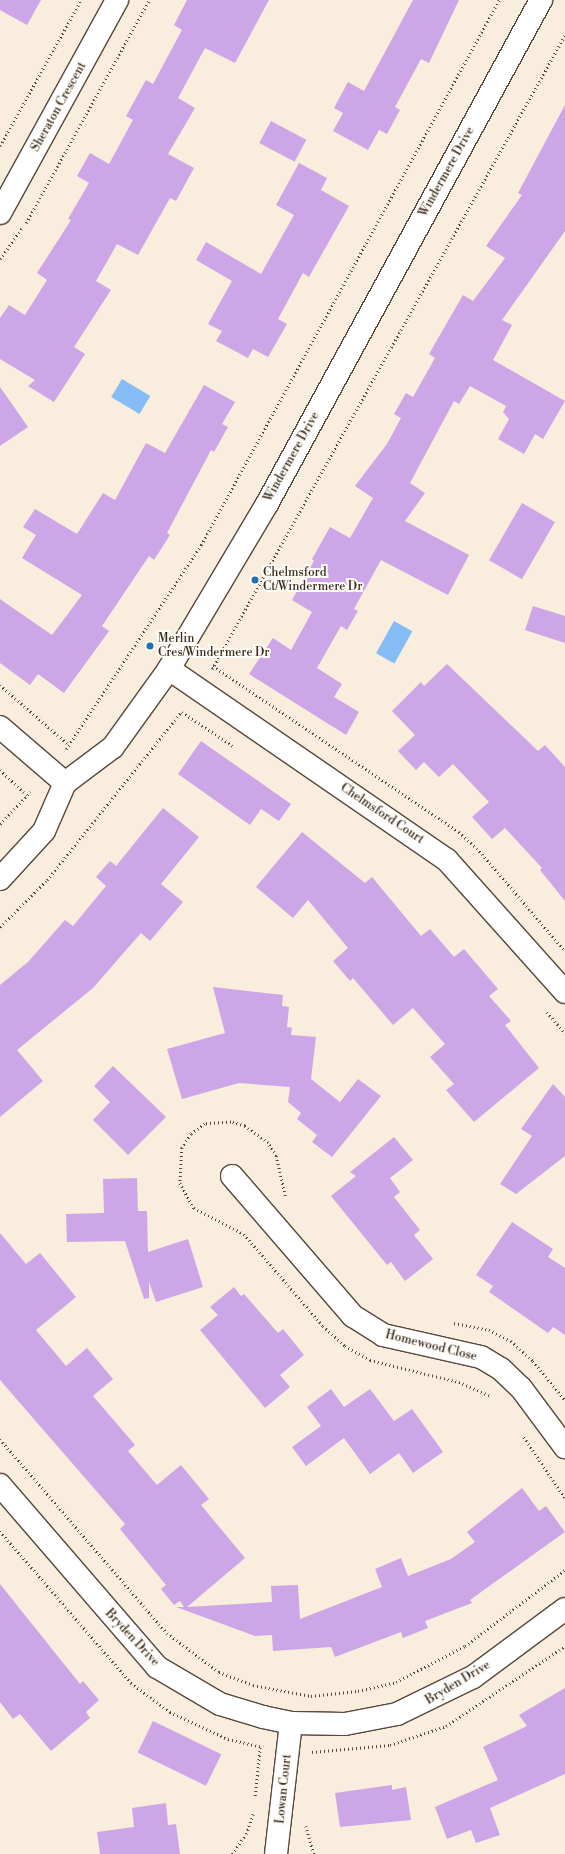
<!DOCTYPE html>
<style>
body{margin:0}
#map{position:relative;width:565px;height:1854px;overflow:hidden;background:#f9eddd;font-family:"Libre Bodoni",serif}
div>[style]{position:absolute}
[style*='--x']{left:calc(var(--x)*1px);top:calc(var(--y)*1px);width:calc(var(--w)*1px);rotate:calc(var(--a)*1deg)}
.water>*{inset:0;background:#85bcf5;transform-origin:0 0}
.building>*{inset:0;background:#cda6e7;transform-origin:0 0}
.path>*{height:2.5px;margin-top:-1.25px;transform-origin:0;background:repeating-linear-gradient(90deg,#58473b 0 1px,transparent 0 4px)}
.roads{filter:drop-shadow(1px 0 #58473b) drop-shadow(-1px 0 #58473b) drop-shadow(0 1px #58473b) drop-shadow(0 -1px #58473b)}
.minor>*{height:22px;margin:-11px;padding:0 11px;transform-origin:11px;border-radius:11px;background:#fff}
.dots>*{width:11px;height:11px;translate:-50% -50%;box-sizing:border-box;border:2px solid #fdfcf7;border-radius:50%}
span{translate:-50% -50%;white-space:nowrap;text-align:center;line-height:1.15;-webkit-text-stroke:4px #fdfcf7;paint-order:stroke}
.street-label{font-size:12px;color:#3b2a1e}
.poi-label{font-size:12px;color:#3b2a1e}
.left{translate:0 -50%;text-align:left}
</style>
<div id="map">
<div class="water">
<div style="left:122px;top:379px;width:33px;height:21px;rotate:31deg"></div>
<div style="left:394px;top:621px;width:21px;height:37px;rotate:29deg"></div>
</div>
<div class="building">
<div style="clip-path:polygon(0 0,41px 0,27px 25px,0 10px)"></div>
<div style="clip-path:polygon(187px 0,269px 0,235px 63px,205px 48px,178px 98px,195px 108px,168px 154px,194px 168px,176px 201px,170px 198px,138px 255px,117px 244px,96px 281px,111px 290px,74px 347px,85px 354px,54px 402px,28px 386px,35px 380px,0 359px,0 318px,9px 305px,25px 315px,47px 280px,37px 273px,71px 220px,68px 219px,89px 183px,77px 176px,90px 153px,109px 164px,133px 120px,126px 116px,146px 80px,153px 84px,182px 30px,174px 25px)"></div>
<div style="clip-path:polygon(413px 0,459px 0,429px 63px,421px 59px,395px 107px,400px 110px,387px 134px,379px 130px,368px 150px,333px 131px,343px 113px,334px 108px,348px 82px,364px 91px)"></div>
<div style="clip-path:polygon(565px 105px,565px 231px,502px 320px,512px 325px,493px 360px,565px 401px,543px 439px,535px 434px,524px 454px,498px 439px,509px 419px,503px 412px,506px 406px,470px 386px,459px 404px,454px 401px,410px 483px,425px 493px,405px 521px,469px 555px,448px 595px,381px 560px,354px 609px,358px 611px,347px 630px,341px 626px,317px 668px,342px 684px,334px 697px,359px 712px,346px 735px,249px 674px,273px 638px,291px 650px,312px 612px,292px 600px,314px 561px,312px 559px,330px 527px,350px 538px,373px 498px,355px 486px,387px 444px,401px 418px,394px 414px,406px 393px,413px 397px,435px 358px,429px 354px,463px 295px,473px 301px,505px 258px,486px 246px,522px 195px,518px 193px)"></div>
<div style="left:271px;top:121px;width:40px;height:25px;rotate:28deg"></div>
<div style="clip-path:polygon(299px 163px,327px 178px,321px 190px,349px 206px,309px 277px,303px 273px,278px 319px,287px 324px,268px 357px,253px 349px,248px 358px,216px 341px,222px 331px,208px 324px,232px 281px,196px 260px,206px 242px,261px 274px,294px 215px,276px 205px)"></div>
<div style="clip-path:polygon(204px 385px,235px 402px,222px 424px,228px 427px,214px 452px,211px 450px,167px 533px,170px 535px,154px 560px,149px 556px,102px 626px,109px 631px,64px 693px,38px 674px,30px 685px,0 663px,0 599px,52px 635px,82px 595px,22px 558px,36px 535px,23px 527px,35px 509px,77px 534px,103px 493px,115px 500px,146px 443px,165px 453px)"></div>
<div style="clip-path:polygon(0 387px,28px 427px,0 446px)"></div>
<div style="left:522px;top:503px;width:38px;height:66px;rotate:30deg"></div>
<div style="clip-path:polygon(533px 606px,565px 616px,565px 643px,525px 630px)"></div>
<div style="clip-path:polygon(447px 664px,538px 751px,545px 745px,565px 767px,565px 901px,540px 870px,542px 868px,505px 828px,492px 839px,472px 817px,489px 802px,453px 764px,439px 777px,424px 762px,416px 770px,398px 751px,415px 735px,392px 711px,421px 682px,424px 686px)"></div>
<div style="clip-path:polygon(201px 741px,291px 804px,279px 821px,261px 809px,250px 825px,178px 774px)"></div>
<div style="clip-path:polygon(163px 808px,199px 837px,161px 884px,183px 902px,150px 941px,141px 933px,93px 988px,17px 1050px,43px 1081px,0 1117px,0 985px,28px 962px,65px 920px,73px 926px,106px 886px,96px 877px,110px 861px,116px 866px)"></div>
<div style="clip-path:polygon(302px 832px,365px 883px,372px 877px,421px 936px,430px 929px,454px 957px,464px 949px,498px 989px,489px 996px,511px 1021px,505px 1025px,539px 1068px,474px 1122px,446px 1090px,454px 1084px,430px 1057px,445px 1044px,413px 1008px,393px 1025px,353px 978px,350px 981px,333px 961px,348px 948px,308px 900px,293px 918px,256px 887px)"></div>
<div style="clip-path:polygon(213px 987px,283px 995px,282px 1006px,289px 1007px,287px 1027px,292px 1028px,291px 1035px,316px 1037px,311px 1079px,340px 1102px,358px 1079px,381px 1096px,332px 1157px,312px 1142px,317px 1135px,297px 1119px,301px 1113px,288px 1102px,290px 1087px,239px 1083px,182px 1099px,167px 1049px,225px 1033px)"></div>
<div style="clip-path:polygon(113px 1066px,166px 1117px,128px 1155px,93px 1120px,110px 1102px,94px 1086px)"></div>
<div style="clip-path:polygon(553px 1084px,565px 1097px,565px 1156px,516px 1194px,500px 1184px,532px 1136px,521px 1129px)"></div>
<div style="clip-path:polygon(394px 1137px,413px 1160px,390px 1178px,400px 1192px,394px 1197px,420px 1230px,414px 1235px,433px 1259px,405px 1281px,391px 1262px,387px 1265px,331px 1196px,356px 1176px,350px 1172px)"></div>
<div style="clip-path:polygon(137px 1178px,138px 1211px,147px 1211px,148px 1252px,188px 1239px,203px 1287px,156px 1302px,149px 1282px,149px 1298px,144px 1299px,125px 1241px,67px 1242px,66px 1214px,104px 1213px,103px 1179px)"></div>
<div style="clip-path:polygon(512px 1222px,553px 1249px,548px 1257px,565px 1268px,565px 1335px,553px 1327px,548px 1333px,489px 1292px,493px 1286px,476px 1275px)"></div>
<div style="clip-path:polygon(0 1233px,26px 1264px,40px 1253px,76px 1297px,36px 1330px,66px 1366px,87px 1348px,113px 1379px,93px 1396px,135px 1445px,128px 1451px,157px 1485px,181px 1465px,209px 1499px,201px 1505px,245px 1558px,187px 1607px,272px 1602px,271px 1586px,298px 1585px,300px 1619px,382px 1587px,375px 1569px,401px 1558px,408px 1576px,451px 1559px,475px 1542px,467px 1532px,522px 1488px,539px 1511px,546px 1506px,565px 1532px,470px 1600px,472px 1603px,425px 1621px,428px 1628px,403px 1638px,401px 1632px,335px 1657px,331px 1647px,273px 1651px,272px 1635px,255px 1636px,176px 1607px,184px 1607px,180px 1601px,174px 1605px,161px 1589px,166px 1585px,120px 1529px,125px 1524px,0 1380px)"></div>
<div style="clip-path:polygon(234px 1287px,241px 1296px,244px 1294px,278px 1333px,283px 1329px,304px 1355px,280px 1375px,290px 1387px,265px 1408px,200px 1330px,218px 1315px,210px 1307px)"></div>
<div style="clip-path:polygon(331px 1389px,344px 1407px,370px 1389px,394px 1421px,412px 1409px,443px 1452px,413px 1473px,399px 1453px,370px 1474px,344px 1438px,306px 1466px,292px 1447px,321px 1426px,307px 1407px)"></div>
<div style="clip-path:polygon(0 1584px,80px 1684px,83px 1681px,99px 1700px,86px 1712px,90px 1718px,51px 1751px,20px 1714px,13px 1719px,0 1702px)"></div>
<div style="clip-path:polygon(565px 1688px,565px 1774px,490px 1808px,500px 1835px,476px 1843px,471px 1830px,447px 1839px,435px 1807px,498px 1780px,483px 1747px,527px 1726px,519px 1715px)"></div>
<div style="left:153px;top:1721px;width:76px;height:35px;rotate:26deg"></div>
<div style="clip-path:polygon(392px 1785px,392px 1790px,406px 1787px,411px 1820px,340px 1827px,335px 1793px)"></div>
<div style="clip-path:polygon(166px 1803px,168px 1825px,176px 1824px,180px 1854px,100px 1854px,97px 1832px,134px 1827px,132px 1808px)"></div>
</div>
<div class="path">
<div style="--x:0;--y:146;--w:167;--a:-61"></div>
<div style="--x:26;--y:223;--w:255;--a:-61.1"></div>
<div style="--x:0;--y:259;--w:38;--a:-55"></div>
<div style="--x:213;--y:666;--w:297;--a:34"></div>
<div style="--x:459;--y:832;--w:24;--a:42"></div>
<div style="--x:477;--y:848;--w:135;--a:49.5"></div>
<div style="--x:212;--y:669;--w:726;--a:-60.89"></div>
<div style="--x:0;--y:685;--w:91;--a:41"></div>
<div style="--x:182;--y:712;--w:61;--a:33.7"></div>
<div style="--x:66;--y:749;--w:245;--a:-56.5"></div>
<div style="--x:201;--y:545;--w:621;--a:-61.33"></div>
<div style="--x:0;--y:770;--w:37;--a:43"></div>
<div style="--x:0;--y:824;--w:44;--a:-46.8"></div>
<div style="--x:0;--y:927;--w:66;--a:-45"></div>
<div style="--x:47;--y:880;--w:216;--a:-51.4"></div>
<div style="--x:547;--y:1012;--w:28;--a:49"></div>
<div style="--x:285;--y:1196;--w:41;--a:-102.7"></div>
<div style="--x:276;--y:1156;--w:15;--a:-122"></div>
<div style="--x:268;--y:1143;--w:29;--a:-144"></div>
<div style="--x:245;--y:1126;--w:15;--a:-164"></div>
<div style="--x:231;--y:1122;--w:26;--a:176"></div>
<div style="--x:205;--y:1124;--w:17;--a:144"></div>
<div style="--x:191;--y:1134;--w:17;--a:123"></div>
<div style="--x:182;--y:1148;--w:35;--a:93"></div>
<div style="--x:180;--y:1183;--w:29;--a:61"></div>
<div style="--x:194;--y:1208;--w:56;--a:27.5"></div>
<div style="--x:244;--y:1234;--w:121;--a:49.3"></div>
<div style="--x:323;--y:1326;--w:30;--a:42"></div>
<div style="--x:345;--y:1346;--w:29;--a:29"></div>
<div style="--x:370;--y:1360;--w:92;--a:13.9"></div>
<div style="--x:459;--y:1382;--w:35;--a:24"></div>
<div style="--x:454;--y:1323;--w:36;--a:11"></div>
<div style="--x:489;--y:1330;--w:25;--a:27"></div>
<div style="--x:511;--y:1341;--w:30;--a:42"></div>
<div style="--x:533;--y:1361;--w:50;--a:50.6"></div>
<div style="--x:524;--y:1437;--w:73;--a:56.1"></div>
<div style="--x:0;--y:1439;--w:256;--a:49.3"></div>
<div style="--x:167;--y:1633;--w:65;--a:36.9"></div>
<div style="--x:219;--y:1672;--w:36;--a:21"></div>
<div style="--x:253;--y:1685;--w:59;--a:10.7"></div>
<div style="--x:311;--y:1696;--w:47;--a:-6.1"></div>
<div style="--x:358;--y:1691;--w:39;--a:-13"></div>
<div style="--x:396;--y:1682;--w:78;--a:-27.6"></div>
<div style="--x:465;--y:1646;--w:126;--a:-37.2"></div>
<div style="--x:0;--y:1531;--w:201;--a:49.2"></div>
<div style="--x:131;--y:1683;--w:49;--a:36.6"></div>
<div style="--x:170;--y:1712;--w:64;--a:25"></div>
<div style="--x:228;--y:1739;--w:36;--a:13"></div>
<div style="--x:312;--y:1752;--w:78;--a:-5.1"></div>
<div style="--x:390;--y:1745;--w:59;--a:-18.7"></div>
<div style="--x:446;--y:1726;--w:143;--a:-33.9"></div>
<div style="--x:255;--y:1796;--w:49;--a:-84.2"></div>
<div style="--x:306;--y:1826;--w:29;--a:74"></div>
<div style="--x:232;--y:1854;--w:24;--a:-55"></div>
<div style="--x:246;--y:1834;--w:24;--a:-71"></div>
</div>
<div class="roads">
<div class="minor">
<div style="--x:0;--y:213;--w:243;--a:-61.2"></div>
<div style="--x:169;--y:669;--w:337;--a:34.5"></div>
<div style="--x:447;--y:860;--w:177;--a:48.2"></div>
<div style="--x:0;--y:727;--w:86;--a:40.7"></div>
<div style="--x:0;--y:879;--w:65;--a:-47.5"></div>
<div style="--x:44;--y:831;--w:52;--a:-66.4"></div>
<div style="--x:65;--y:783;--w:60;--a:-36.9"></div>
<div style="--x:113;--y:747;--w:96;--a:-54.3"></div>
<div style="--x:169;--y:669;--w:192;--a:-59.3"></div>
<div style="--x:267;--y:504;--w:574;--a:-61.47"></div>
<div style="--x:232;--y:1176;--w:185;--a:49.2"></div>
<div style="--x:353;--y:1316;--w:36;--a:32"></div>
<div style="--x:383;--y:1335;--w:100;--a:12.7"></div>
<div style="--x:481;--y:1357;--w:23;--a:31"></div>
<div style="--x:501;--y:1369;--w:28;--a:44"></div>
<div style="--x:521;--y:1388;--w:74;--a:53.3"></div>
<div style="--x:0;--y:1485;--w:240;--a:49.2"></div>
<div style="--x:157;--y:1667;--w:73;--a:30.4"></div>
<div style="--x:220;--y:1704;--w:45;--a:16.8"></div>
<div style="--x:263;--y:1717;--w:29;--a:12"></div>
<div style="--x:291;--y:1723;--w:54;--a:1.1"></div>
<div style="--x:345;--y:1724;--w:53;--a:-10.9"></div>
<div style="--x:397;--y:1714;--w:85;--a:-26"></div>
<div style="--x:473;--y:1677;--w:114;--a:-36.5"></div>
<div style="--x:276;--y:1854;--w:132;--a:-83.5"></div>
</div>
</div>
<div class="dots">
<div style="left:255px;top:580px;background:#1f6fb2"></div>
<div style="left:150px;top:646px;background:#1f6fb2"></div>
</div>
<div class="street-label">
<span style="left:59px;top:107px;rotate:-61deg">Sheraton Crescent</span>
<span style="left:447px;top:172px;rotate:-61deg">Windermere Drive</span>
<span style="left:292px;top:457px;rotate:-61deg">Windermere Drive</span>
<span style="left:382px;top:814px;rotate:34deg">Chelmsford Court</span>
<span style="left:431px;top:1346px;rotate:14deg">Homewood Close</span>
<span style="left:132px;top:1638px;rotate:47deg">Bryden Drive</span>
<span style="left:458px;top:1683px;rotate:-31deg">Bryden Drive</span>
<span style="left:284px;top:1789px;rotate:-84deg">Lowan Court</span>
</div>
<div class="poi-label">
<span class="left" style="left:263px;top:580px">Chelmsford<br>Ct/Windermere Dr</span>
<span class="left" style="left:158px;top:646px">Merlin<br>Cres/Windermere Dr</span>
</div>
</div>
